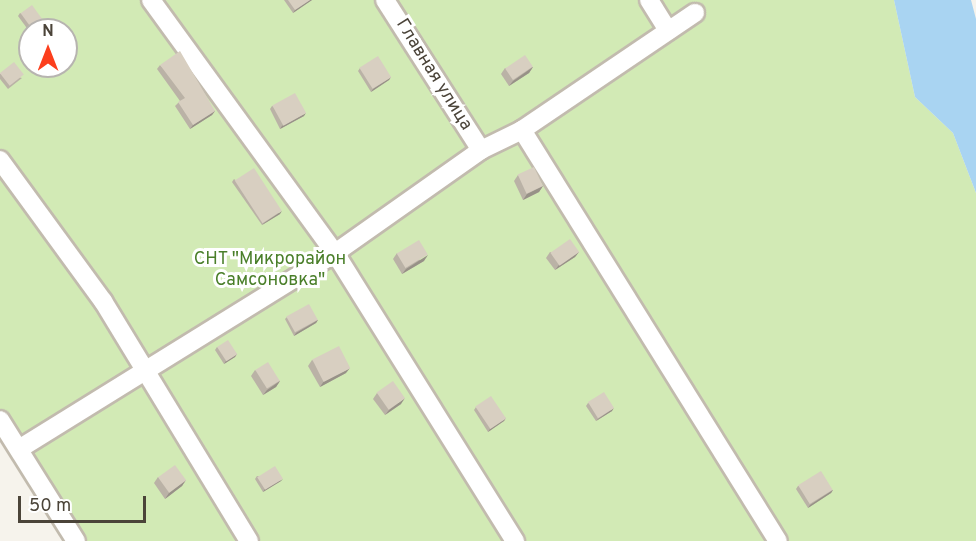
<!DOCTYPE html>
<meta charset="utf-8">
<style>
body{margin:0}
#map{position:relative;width:976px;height:541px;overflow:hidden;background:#f6f3ec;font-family:Overpass,sans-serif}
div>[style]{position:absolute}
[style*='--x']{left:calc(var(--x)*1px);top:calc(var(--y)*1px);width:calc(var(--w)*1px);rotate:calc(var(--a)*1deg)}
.green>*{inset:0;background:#d2eab5}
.water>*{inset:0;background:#a9d4f2}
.roads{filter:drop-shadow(2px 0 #c2bbae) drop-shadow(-2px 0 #c2bbae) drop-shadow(0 2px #c2bbae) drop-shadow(0 -2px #c2bbae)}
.minor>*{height:18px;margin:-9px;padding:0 9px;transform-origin:9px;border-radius:9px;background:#fff}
.wall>*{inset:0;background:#bab2a6}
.shaded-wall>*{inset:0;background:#979187}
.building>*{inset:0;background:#d8cfc1;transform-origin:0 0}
span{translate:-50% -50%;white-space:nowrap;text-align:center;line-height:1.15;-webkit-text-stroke:6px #fff;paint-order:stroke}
.street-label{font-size:18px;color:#4b4439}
.park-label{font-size:18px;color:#4a7f2a}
.north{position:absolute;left:18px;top:18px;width:60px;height:60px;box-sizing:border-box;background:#fff;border:2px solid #b7b4b0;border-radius:50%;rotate:0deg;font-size:16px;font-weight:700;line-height:24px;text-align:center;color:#4b4439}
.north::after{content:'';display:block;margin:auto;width:21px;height:27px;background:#fc3f1d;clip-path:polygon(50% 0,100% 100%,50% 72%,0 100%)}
.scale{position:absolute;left:18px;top:496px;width:128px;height:27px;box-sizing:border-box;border:3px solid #4b4439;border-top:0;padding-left:8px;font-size:18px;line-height:21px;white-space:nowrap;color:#4b4439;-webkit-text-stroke:4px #fff;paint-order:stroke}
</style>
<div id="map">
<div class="green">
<div style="clip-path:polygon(evenodd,0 0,894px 0,915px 97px,953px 133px,976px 193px,976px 541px,76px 541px,0 420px,0 0,30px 30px,66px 30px,66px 66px,30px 66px,30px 30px)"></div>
</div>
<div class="water">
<div style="clip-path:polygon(894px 0,971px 0,976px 19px,976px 193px,953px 133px,915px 97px)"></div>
</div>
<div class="roads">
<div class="minor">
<div style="--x:151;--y:0;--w:313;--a:54"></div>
<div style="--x:335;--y:253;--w:340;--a:58"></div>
<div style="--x:385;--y:0;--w:178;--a:57.4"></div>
<div style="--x:649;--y:0;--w:36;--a:58"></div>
<div style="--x:522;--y:130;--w:484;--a:58.1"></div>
<div style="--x:0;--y:160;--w:175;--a:53.9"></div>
<div style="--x:103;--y:301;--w:281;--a:58.7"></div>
<div style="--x:0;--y:420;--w:143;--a:57.9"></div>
<div style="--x:19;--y:449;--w:372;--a:-31.8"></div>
<div style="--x:335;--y:253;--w:179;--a:-35.2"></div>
<div style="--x:481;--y:150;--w:46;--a:-26"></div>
<div style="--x:522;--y:130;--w:209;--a:-34.1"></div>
</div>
</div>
<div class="wall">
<div style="clip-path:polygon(284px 0,312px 0,293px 13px)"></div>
<div style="clip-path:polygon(20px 13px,40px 22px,29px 31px,18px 16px)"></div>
<div style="clip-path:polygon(160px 65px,215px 111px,212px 115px,190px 129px,175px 106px,180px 101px,157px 69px)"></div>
<div style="clip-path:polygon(533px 67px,529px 73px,509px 86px,501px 74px,505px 68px)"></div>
<div style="clip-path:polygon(360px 68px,391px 77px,389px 80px,371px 92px,358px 71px)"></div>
<div style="clip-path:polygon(0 73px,22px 78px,8px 89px,0 79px)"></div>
<div style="clip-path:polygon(272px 106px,304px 116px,280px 129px,270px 109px)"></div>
<div style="clip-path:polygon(518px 175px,543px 186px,539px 192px,523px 200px,514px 181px)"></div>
<div style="clip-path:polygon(234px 179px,280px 214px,262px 225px,232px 182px)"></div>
<div style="clip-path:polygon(550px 252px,579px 252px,575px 257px,555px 270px,546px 258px)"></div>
<div style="clip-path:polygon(397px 253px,424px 261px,402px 274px,393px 259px)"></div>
<div style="clip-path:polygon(287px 317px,318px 320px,316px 323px,294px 336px,285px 319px)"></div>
<div style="clip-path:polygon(217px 347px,237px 354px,235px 357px,224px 364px,215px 350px)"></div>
<div style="clip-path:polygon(312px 360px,346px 373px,320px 387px,308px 366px)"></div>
<div style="clip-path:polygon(255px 370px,280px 381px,276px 387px,263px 395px,251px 376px)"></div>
<div style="clip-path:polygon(377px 393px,401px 404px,385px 415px,373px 399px)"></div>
<div style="clip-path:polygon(588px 403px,612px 411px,596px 421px,586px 406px)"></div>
<div style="clip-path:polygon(476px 407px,506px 418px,504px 421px,488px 432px,474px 410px)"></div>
<div style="clip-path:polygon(257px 476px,281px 481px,263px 492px,255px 479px)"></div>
<div style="clip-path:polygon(158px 477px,186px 480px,182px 486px,165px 499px,154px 483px)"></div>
<div style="clip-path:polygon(798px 486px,833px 490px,831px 493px,808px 508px,796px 489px)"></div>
</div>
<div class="shaded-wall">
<div style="clip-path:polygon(310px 0,312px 0,293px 13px,295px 10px)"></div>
<div style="clip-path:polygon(533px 67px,529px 73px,509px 86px,513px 81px)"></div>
<div style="clip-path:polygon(391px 77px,389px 80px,371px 92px,373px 89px)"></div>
<div style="clip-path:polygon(215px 111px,212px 115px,190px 129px,193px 125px)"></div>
<div style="clip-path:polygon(306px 113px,304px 116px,280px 129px,282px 126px)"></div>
<div style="clip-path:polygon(543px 186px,539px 192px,523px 200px,527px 194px)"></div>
<div style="clip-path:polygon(282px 211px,280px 214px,262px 225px,264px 223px)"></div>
<div style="clip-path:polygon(579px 252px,575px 257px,555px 270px,559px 265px)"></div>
<div style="clip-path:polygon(428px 255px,424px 261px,402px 274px,406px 269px)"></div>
<div style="clip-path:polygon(318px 320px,316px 323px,294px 336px,296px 333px)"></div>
<div style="clip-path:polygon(237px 354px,235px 357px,224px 364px,226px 361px)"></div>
<div style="clip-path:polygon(350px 368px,346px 373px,320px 387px,324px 381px)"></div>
<div style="clip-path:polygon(280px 381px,276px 387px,263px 395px,267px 390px)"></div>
<div style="clip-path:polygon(405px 398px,401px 404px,385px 415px,389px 410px)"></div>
<div style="clip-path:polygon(614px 408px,612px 411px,596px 421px,598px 419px)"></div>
<div style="clip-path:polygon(506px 418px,504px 421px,488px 432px,490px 429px)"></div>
<div style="clip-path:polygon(283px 479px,281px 481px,263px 492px,265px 489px)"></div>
<div style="clip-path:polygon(186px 480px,182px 486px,165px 499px,169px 493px)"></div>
<div style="clip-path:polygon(833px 490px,831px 493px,808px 508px,810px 505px)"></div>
</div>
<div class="building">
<div style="clip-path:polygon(288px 0,310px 0,295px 10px)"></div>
<div style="left:32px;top:5px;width:17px;height:14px;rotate:54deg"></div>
<div style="clip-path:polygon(180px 51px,215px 111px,193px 125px,178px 102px,185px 98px,160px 65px)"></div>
<div style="left:525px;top:55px;width:14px;height:24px;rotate:56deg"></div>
<div style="left:378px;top:56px;width:25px;height:22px;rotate:58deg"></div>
<div style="left:14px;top:62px;width:16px;height:18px;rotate:52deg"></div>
<div style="left:295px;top:93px;width:23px;height:26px;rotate:61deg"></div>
<div style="left:534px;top:167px;width:21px;height:18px;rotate:65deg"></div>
<div style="left:254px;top:168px;width:51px;height:23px;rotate:57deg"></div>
<div style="left:570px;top:239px;width:16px;height:24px;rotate:55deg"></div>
<div style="left:419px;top:240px;width:17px;height:26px;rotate:59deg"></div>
<div style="left:309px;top:304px;width:18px;height:26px;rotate:61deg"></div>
<div style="left:228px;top:340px;width:17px;height:13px;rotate:57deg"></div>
<div style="left:339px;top:346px;width:25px;height:30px;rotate:63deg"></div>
<div style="left:268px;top:362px;width:22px;height:15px;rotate:58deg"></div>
<div style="left:393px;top:381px;width:21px;height:20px;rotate:55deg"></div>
<div style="left:604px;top:392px;width:19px;height:19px;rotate:58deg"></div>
<div style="left:491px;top:396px;width:27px;height:19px;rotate:56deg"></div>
<div style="left:175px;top:465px;width:19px;height:21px;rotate:54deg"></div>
<div style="left:275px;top:466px;width:15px;height:21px;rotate:58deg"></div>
<div style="left:821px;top:471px;width:22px;height:27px;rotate:58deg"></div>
</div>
<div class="street-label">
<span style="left:433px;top:75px;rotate:58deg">Главная улица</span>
</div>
<div class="park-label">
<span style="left:270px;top:271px">СНТ "Микрорайон<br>Самсоновка"</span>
</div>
<div class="north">N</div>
<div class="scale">50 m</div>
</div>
